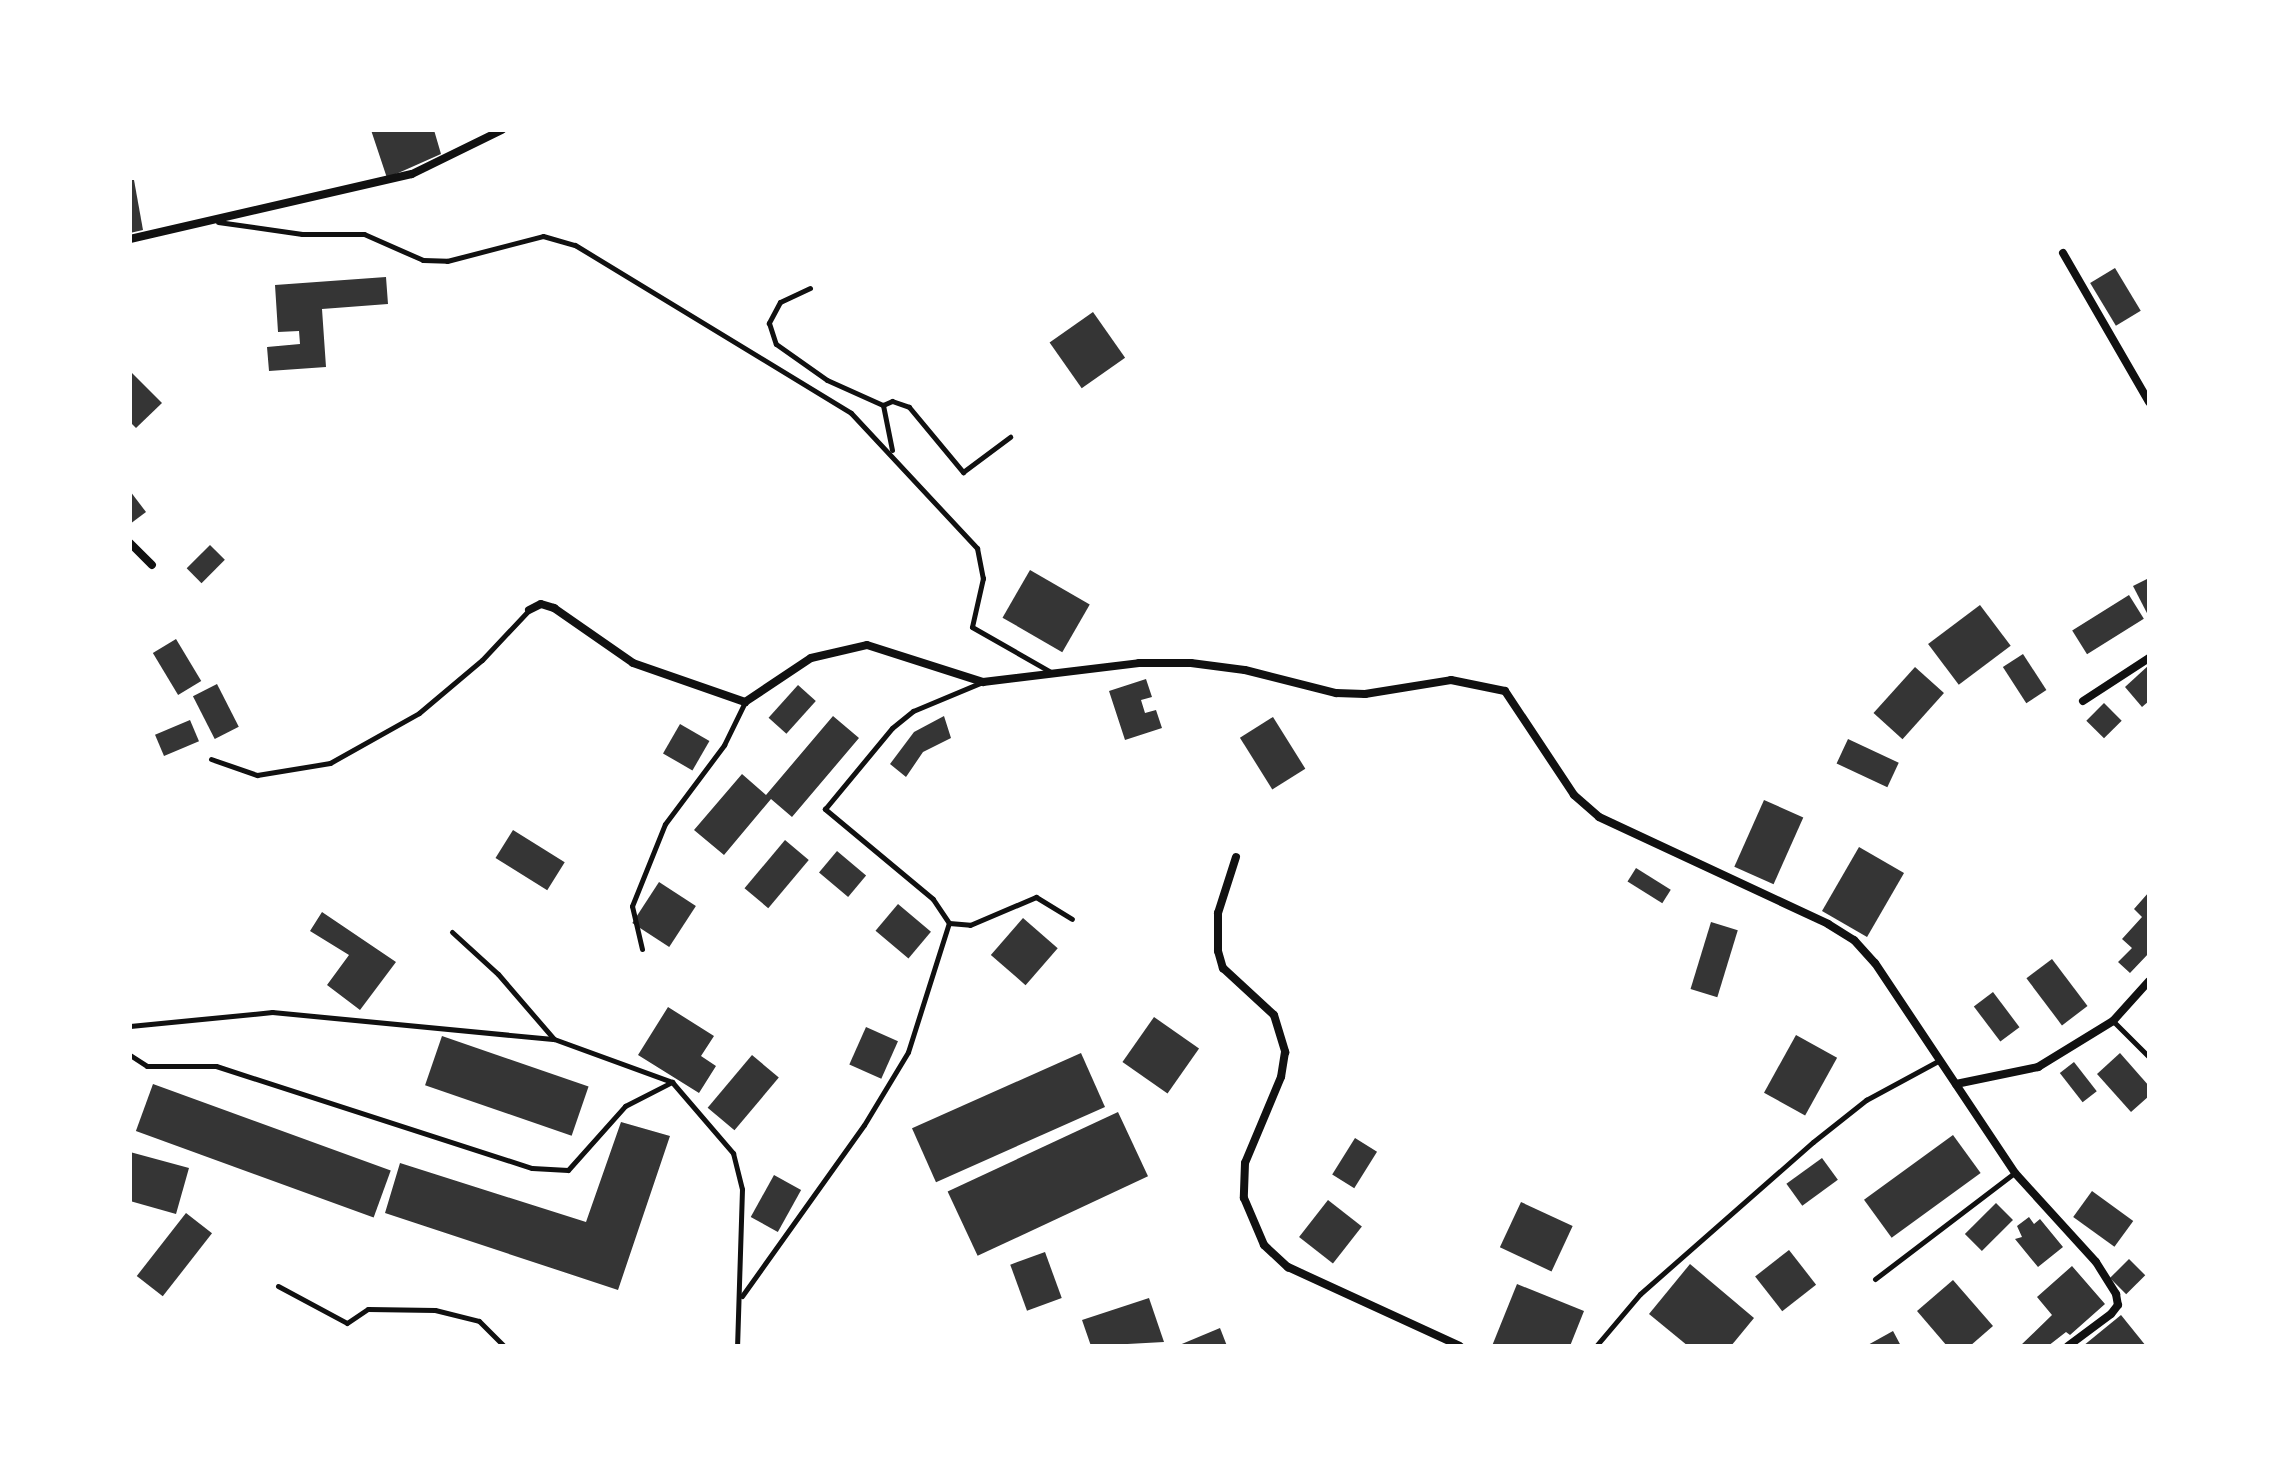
<!DOCTYPE html>
<style>
body{margin:0}
#map{position:relative;width:2279px;height:1476px;overflow:hidden;background:#fff;font-family:"Fira Sans",sans-serif}
div>[style]{position:absolute}
[style*='--x']{left:calc(var(--x)*1px);top:calc(var(--y)*1px);width:calc(var(--w)*1px);rotate:calc(var(--a)*1deg)}
.building>*{inset:0;background:#353535;transform-origin:0 0}
.service>*{height:5px;margin:-2.5px;padding:0 2.5px;transform-origin:2.5px;border-radius:2.5px;background:#111}
.minor>*{height:8px;margin:-4px;padding:0 4px;transform-origin:4px;border-radius:4px;background:#111}
span{translate:-50% -50%;white-space:nowrap;text-align:center;line-height:1.15;-webkit-text-stroke:6px #fff;paint-order:stroke}
.frame{position:absolute;inset:0;border:132px solid #fff;pointer-events:none}
</style>
<div id="map">
<div class="building">
<div style="clip-path:polygon(371px 130px,434px 130px,441px 154px,387px 178px)"></div>
<div style="clip-path:polygon(130px 180px,134px 180px,143px 230px,130px 233px)"></div>
<div style="left:2115px;top:268px;width:50px;height:29px;rotate:59deg"></div>
<div style="clip-path:polygon(386px 277px,388px 304px,322px 309px,326px 367px,269px 371px,267px 347px,300px 344px,299px 331px,278px 332px,275px 285px)"></div>
<div style="left:1093px;top:312px;width:56px;height:53px;rotate:55deg"></div>
<div style="clip-path:polygon(130px 371px,162px 403px,136px 428px,130px 422px)"></div>
<div style="clip-path:polygon(130px 491px,146px 512px,130px 524px)"></div>
<div style="left:210px;top:545px;width:21px;height:33px;rotate:45deg"></div>
<div style="left:1030px;top:570px;width:69px;height:55px;rotate:30deg"></div>
<div style="clip-path:polygon(2149px 578px,2149px 617px,2133px 586px)"></div>
<div style="left:2129px;top:595px;width:28px;height:67px;rotate:58deg"></div>
<div style="left:1980px;top:605px;width:51px;height:65px;rotate:53deg"></div>
<div style="left:176px;top:639px;width:49px;height:27px;rotate:59deg"></div>
<div style="left:2023px;top:654px;width:43px;height:24px;rotate:57deg"></div>
<div style="clip-path:polygon(2149px 665px,2149px 701px,2142px 707px,2125px 687px)"></div>
<div style="left:1915px;top:667px;width:39px;height:62px;rotate:42deg"></div>
<div style="clip-path:polygon(1146px 679px,1152px 697px,1141px 700px,1145px 713px,1156px 710px,1162px 728px,1125px 740px,1109px 691px)"></div>
<div style="left:217px;top:684px;width:48px;height:27px;rotate:63deg"></div>
<div style="left:798px;top:685px;width:24px;height:44px;rotate:42deg"></div>
<div style="left:2104px;top:703px;width:25px;height:25px;rotate:45deg"></div>
<div style="clip-path:polygon(833px 716px,859px 738px,792px 817px,771px 799px,724px 855px,694px 830px,742px 774px,766px 795px)"></div>
<div style="clip-path:polygon(944px 716px,951px 738px,923px 752px,906px 777px,890px 764px,914px 732px)"></div>
<div style="left:1273px;top:717px;width:61px;height:39px;rotate:58deg"></div>
<div style="left:190px;top:720px;width:23px;height:38px;rotate:67deg"></div>
<div style="left:680px;top:724px;width:34px;height:34px;rotate:30deg"></div>
<div style="left:1848px;top:739px;width:56px;height:27px;rotate:25deg"></div>
<div style="left:1764px;top:800px;width:43px;height:73px;rotate:24deg"></div>
<div style="left:513px;top:830px;width:61px;height:33px;rotate:32deg"></div>
<div style="left:785px;top:840px;width:31px;height:63px;rotate:40deg"></div>
<div style="left:1859px;top:847px;width:52px;height:74px;rotate:30deg"></div>
<div style="left:837px;top:851px;width:38px;height:28px;rotate:40deg"></div>
<div style="left:1636px;top:868px;width:41px;height:16px;rotate:32deg"></div>
<div style="left:659px;top:882px;width:44px;height:49px;rotate:33deg"></div>
<div style="clip-path:polygon(2149px 892px,2149px 953px,2130px 973px,2118px 962px,2132px 948px,2122px 939px,2142px 917px,2134px 909px)"></div>
<div style="left:898px;top:904px;width:43px;height:35px;rotate:40deg"></div>
<div style="clip-path:polygon(322px 912px,396px 962px,360px 1010px,327px 985px,349px 955px,310px 931px)"></div>
<div style="left:1023px;top:918px;width:46px;height:49px;rotate:41deg"></div>
<div style="left:1711px;top:922px;width:28px;height:70px;rotate:17deg"></div>
<div style="left:2052px;top:959px;width:59px;height:32px;rotate:53deg"></div>
<div style="left:1993px;top:992px;width:44px;height:24px;rotate:53deg"></div>
<div style="clip-path:polygon(668px 1007px,714px 1036px,701px 1056px,716px 1066px,699px 1093px,638px 1055px)"></div>
<div style="left:1154px;top:1017px;width:55px;height:55px;rotate:35deg"></div>
<div style="left:866px;top:1027px;width:35px;height:41px;rotate:24deg"></div>
<div style="left:1796px;top:1035px;width:47px;height:66px;rotate:29deg"></div>
<div style="left:442px;top:1036px;width:155px;height:52px;rotate:19deg"></div>
<div style="left:1081px;top:1053px;width:59px;height:185px;rotate:66deg"></div>
<div style="clip-path:polygon(2120px 1053px,2149px 1086px,2149px 1096px,2131px 1112px,2097px 1074px)"></div>
<div style="left:752px;top:1055px;width:35px;height:69px;rotate:40deg"></div>
<div style="left:2074px;top:1062px;width:37px;height:18px;rotate:52deg"></div>
<div style="left:153px;top:1084px;width:253px;height:50px;rotate:20deg"></div>
<div style="left:1118px;top:1112px;width:71px;height:188px;rotate:65deg"></div>
<div style="clip-path:polygon(621px 1122px,670px 1136px,618px 1290px,385px 1213px,400px 1163px,586px 1222px)"></div>
<div style="left:1953px;top:1135px;width:47px;height:110px;rotate:54deg"></div>
<div style="left:1355px;top:1138px;width:26px;height:43px;rotate:32deg"></div>
<div style="clip-path:polygon(130px 1152px,189px 1168px,176px 1214px,130px 1201px)"></div>
<div style="left:1822px;top:1158px;width:27px;height:44px;rotate:54deg"></div>
<div style="left:774px;top:1175px;width:31px;height:48px;rotate:29deg"></div>
<div style="left:2092px;top:1191px;width:51px;height:32px;rotate:36deg"></div>
<div style="left:1328px;top:1200px;width:43px;height:47px;rotate:38deg"></div>
<div style="left:1521px;top:1202px;width:57px;height:50px;rotate:25deg"></div>
<div style="left:1996px;top:1203px;width:24px;height:44px;rotate:45deg"></div>
<div style="left:186px;top:1213px;width:33px;height:80px;rotate:38deg"></div>
<div style="clip-path:polygon(2029px 1217px,2034px 1224px,2040px 1219px,2063px 1247px,2038px 1267px,2015px 1239px,2022px 1237px,2017px 1226px)"></div>
<div style="left:1789px;top:1250px;width:44px;height:43px;rotate:52deg"></div>
<div style="left:1045px;top:1252px;width:49px;height:37px;rotate:70deg"></div>
<div style="left:2129px;top:1259px;width:23px;height:27px;rotate:45deg"></div>
<div style="clip-path:polygon(1690px 1264px,1754px 1318px,1731px 1346px,1688px 1346px,1649px 1314px)"></div>
<div style="clip-path:polygon(2072px 1266px,2105px 1304px,2070px 1335px,2066px 1332px,2048px 1346px,2020px 1346px,2052px 1315px,2037px 1297px)"></div>
<div style="clip-path:polygon(1953px 1280px,1993px 1326px,1970px 1346px,1947px 1346px,1917px 1311px)"></div>
<div style="clip-path:polygon(1517px 1284px,1584px 1311px,1570px 1346px,1492px 1346px)"></div>
<div style="clip-path:polygon(1149px 1298px,1164px 1342px,1091px 1346px,1082px 1320px)"></div>
<div style="clip-path:polygon(2121px 1315px,2146px 1346px,2083px 1346px)"></div>
<div style="clip-path:polygon(1220px 1328px,1227px 1346px,1177px 1346px)"></div>
<div style="clip-path:polygon(1893px 1331px,1901px 1346px,1866px 1346px)"></div>
</div>
<div class="service">
<div style="--x:218;--y:222;--w:85;--a:8.1"></div>
<div style="--x:302;--y:234;--w:62;--a:0"></div>
<div style="--x:364;--y:234;--w:64;--a:23.8"></div>
<div style="--x:423;--y:260;--w:24;--a:2"></div>
<div style="--x:447;--y:261;--w:99;--a:-14.6"></div>
<div style="--x:543;--y:236;--w:33;--a:16"></div>
<div style="--x:575;--y:245;--w:323;--a:31.3"></div>
<div style="--x:851;--y:413;--w:185;--a:47"></div>
<div style="--x:977;--y:548;--w:31;--a:79"></div>
<div style="--x:983;--y:578;--w:50;--a:102.7"></div>
<div style="--x:972;--y:627;--w:91;--a:29.7"></div>
<div style="--x:810;--y:288;--w:33;--a:155"></div>
<div style="--x:780;--y:302;--w:24;--a:118"></div>
<div style="--x:769;--y:323;--w:22;--a:72"></div>
<div style="--x:776;--y:344;--w:62;--a:35.2"></div>
<div style="--x:827;--y:380;--w:61;--a:24.1"></div>
<div style="--x:892;--y:450;--w:46;--a:-101.3"></div>
<div style="--x:883;--y:405;--w:10;--a:-24"></div>
<div style="--x:892;--y:401;--w:18;--a:19"></div>
<div style="--x:909;--y:407;--w:85;--a:50.3"></div>
<div style="--x:963;--y:472;--w:59;--a:-36.7"></div>
<div style="--x:211;--y:759;--w:49;--a:19.2"></div>
<div style="--x:257;--y:775;--w:74;--a:-9.3"></div>
<div style="--x:330;--y:763;--w:102;--a:-29.3"></div>
<div style="--x:419;--y:713;--w:82;--a:-40.1"></div>
<div style="--x:482;--y:660;--w:69;--a:-46.8"></div>
<div style="--x:949;--y:923;--w:21;--a:5"></div>
<div style="--x:970;--y:925;--w:72;--a:-23"></div>
<div style="--x:1036;--y:897;--w:42;--a:31.4"></div>
<div style="--x:452;--y:932;--w:62;--a:42.4"></div>
<div style="--x:498;--y:974;--w:86;--a:49.3"></div>
<div style="--x:554;--y:1039;--w:126;--a:20"></div>
<div style="--x:672;--y:1082;--w:94;--a:49.3"></div>
<div style="--x:733;--y:1153;--w:37;--a:76"></div>
<div style="--x:742;--y:1189;--w:157;--a:91.8"></div>
<div style="--x:642;--y:949;--w:44;--a:-103.1"></div>
<div style="--x:632;--y:906;--w:88;--a:-68.1"></div>
<div style="--x:665;--y:824;--w:99;--a:-53.2"></div>
<div style="--x:724;--y:745;--w:48;--a:-64"></div>
<div style="--x:2113;--y:1021;--w:51;--a:45"></div>
<div style="--x:130;--y:1026;--w:143;--a:-5.6"></div>
<div style="--x:272;--y:1012;--w:282;--a:5.5"></div>
<div style="--x:130;--y:1055;--w:20;--a:33"></div>
<div style="--x:147;--y:1066;--w:69;--a:0"></div>
<div style="--x:216;--y:1066;--w:332;--a:17.9"></div>
<div style="--x:532;--y:1168;--w:36;--a:3"></div>
<div style="--x:568;--y:1170;--w:86;--a:-48.3"></div>
<div style="--x:625;--y:1106;--w:53;--a:-27.1"></div>
<div style="--x:1875;--y:1279;--w:175;--a:-37.3"></div>
<div style="--x:278;--y:1286;--w:78;--a:28.2"></div>
<div style="--x:347;--y:1323;--w:25;--a:-34"></div>
<div style="--x:368;--y:1309;--w:67;--a:0.9"></div>
<div style="--x:435;--y:1310;--w:45;--a:14"></div>
<div style="--x:479;--y:1321;--w:35;--a:45"></div>
<div style="--x:742;--y:1296;--w:210;--a:-54.5"></div>
<div style="--x:864;--y:1125;--w:85;--a:-58.9"></div>
<div style="--x:908;--y:1052;--w:135;--a:-72.4"></div>
<div style="--x:949;--y:923;--w:29;--a:-124"></div>
<div style="--x:933;--y:899;--w:141;--a:-140.2"></div>
<div style="--x:825;--y:809;--w:105;--a:-50.4"></div>
<div style="--x:892;--y:728;--w:27;--a:-39"></div>
<div style="--x:913;--y:711;--w:73;--a:-22.7"></div>
<div style="--x:1596;--y:1346;--w:68;--a:-49.8"></div>
<div style="--x:1640;--y:1294;--w:230;--a:-41.3"></div>
<div style="--x:1813;--y:1142;--w:68;--a:-38.4"></div>
<div style="--x:1866;--y:1100;--w:84;--a:-28.4"></div>
</div>
<div class="minor">
<div style="--x:130;--y:239;--w:289;--a:-13"></div>
<div style="--x:412;--y:174;--w:100;--a:-26.1"></div>
<div style="--x:2063;--y:253;--w:172;--a:60"></div>
<div style="--x:130;--y:543;--w:31;--a:45"></div>
<div style="--x:529;--y:610;--w:13;--a:-27"></div>
<div style="--x:541;--y:604;--w:14;--a:17"></div>
<div style="--x:554;--y:608;--w:96;--a:34.8"></div>
<div style="--x:633;--y:663;--w:119;--a:19.2"></div>
<div style="--x:745;--y:702;--w:79;--a:-33.7"></div>
<div style="--x:811;--y:658;--w:57;--a:-13.1"></div>
<div style="--x:867;--y:645;--w:122;--a:17.7"></div>
<div style="--x:983;--y:682;--w:157;--a:-6.9"></div>
<div style="--x:1139;--y:663;--w:52;--a:0"></div>
<div style="--x:1191;--y:663;--w:54;--a:7.4"></div>
<div style="--x:1245;--y:670;--w:94;--a:14.2"></div>
<div style="--x:1336;--y:693;--w:29;--a:2"></div>
<div style="--x:1365;--y:694;--w:87;--a:-9.2"></div>
<div style="--x:1451;--y:680;--w:55;--a:11.5"></div>
<div style="--x:1505;--y:691;--w:125;--a:56.4"></div>
<div style="--x:1574;--y:795;--w:33;--a:41"></div>
<div style="--x:1599;--y:817;--w:253;--a:25"></div>
<div style="--x:1828;--y:924;--w:31;--a:32"></div>
<div style="--x:1854;--y:940;--w:31;--a:48"></div>
<div style="--x:1875;--y:963;--w:252;--a:56.3"></div>
<div style="--x:2015;--y:1173;--w:120;--a:47.7"></div>
<div style="--x:2096;--y:1262;--w:38;--a:58"></div>
<div style="--x:2116;--y:1294;--w:11;--a:80"></div>
<div style="--x:2118;--y:1305;--w:11;--a:128"></div>
<div style="--x:2111;--y:1314;--w:54;--a:143.3"></div>
<div style="--x:2083;--y:701;--w:79;--a:-33.1"></div>
<div style="--x:1236;--y:857;--w:59;--a:107.8"></div>
<div style="--x:1218;--y:913;--w:38;--a:90"></div>
<div style="--x:1218;--y:951;--w:18;--a:74"></div>
<div style="--x:1223;--y:968;--w:69;--a:42.7"></div>
<div style="--x:1274;--y:1015;--w:39;--a:73"></div>
<div style="--x:1285;--y:1052;--w:25;--a:99"></div>
<div style="--x:1281;--y:1077;--w:93;--a:112.7"></div>
<div style="--x:1245;--y:1163;--w:35;--a:92"></div>
<div style="--x:1244;--y:1198;--w:51;--a:66.9"></div>
<div style="--x:1264;--y:1245;--w:33;--a:43"></div>
<div style="--x:1288;--y:1267;--w:189;--a:24.7"></div>
<div style="--x:1956;--y:1084;--w:84;--a:-11.7"></div>
<div style="--x:2038;--y:1067;--w:88;--a:-31.5"></div>
<div style="--x:2113;--y:1021;--w:54;--a:-48"></div>
</div>
<div class="frame"></div>
</div>
